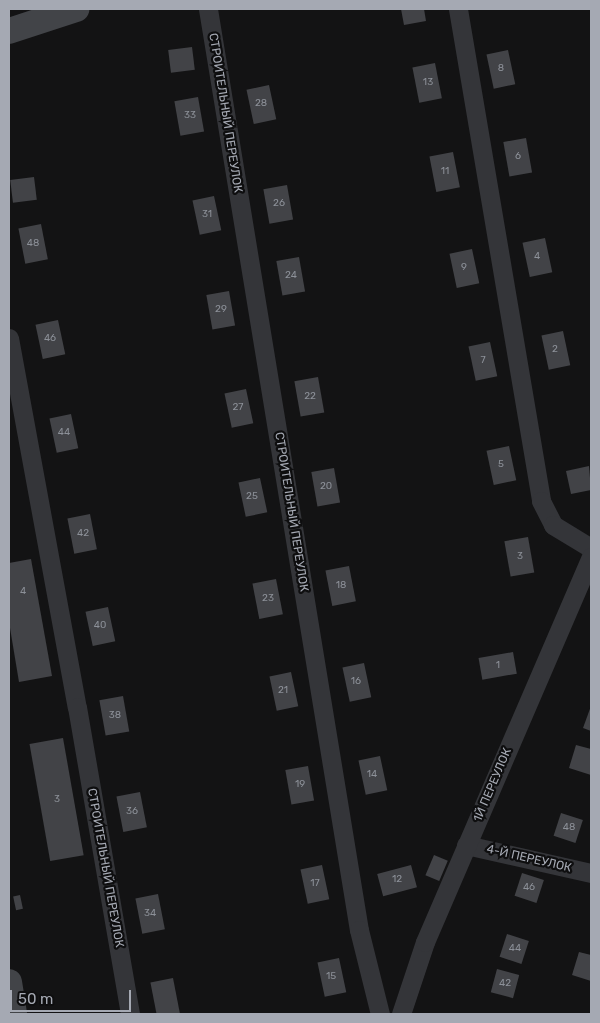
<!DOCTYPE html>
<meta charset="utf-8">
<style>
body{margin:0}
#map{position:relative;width:600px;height:1023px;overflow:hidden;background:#131314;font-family:Rubik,sans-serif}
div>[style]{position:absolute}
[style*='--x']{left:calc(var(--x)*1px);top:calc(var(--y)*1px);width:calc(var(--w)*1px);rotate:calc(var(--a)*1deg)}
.building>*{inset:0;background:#424347;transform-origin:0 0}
.street>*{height:19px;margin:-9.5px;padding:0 9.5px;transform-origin:9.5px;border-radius:9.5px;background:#343539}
.secondary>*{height:26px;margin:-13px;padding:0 13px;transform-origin:13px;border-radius:13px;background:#424448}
span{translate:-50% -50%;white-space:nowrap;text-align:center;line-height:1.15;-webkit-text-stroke:4.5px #0e0e0f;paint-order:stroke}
.number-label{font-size:10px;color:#8c9098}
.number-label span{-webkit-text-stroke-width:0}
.street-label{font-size:12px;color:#a5a9b3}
.frame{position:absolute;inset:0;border:10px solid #a5a9b3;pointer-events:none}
.scale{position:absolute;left:10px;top:990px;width:121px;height:22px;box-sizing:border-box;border:2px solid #a5a9b3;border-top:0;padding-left:6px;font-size:15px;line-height:18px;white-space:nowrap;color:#a5a9b3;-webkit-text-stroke:4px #0e0e0f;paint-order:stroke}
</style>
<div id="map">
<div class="building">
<div style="clip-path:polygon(401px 9px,424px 9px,426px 21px,404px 25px)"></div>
<div style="left:192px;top:47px;width:23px;height:24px;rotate:83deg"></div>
<div style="left:508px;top:50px;width:35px;height:22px;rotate:78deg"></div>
<div style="left:435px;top:63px;width:36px;height:23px;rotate:79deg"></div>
<div style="left:269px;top:85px;width:35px;height:23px;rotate:78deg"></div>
<div style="left:198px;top:97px;width:35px;height:24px;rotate:80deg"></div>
<div style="left:526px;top:138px;width:35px;height:23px;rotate:80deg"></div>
<div style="left:453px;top:152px;width:36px;height:24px;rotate:79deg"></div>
<div style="left:34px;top:177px;width:23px;height:24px;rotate:83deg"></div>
<div style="left:287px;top:185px;width:35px;height:24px;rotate:80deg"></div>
<div style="left:214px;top:196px;width:35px;height:22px;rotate:78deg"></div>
<div style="left:41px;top:224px;width:36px;height:23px;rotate:79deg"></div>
<div style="left:545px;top:238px;width:35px;height:23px;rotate:78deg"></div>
<div style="left:472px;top:249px;width:35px;height:23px;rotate:78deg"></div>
<div style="left:299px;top:257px;width:35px;height:23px;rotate:80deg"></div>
<div style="left:229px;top:291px;width:35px;height:23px;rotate:80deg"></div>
<div style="left:58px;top:320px;width:35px;height:23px;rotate:78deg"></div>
<div style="left:563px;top:331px;width:35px;height:22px;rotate:78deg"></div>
<div style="left:490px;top:342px;width:35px;height:22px;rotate:78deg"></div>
<div style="left:318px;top:377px;width:36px;height:24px;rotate:80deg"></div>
<div style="left:246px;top:389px;width:35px;height:22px;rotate:78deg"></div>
<div style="left:71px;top:414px;width:35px;height:22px;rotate:78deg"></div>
<div style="left:509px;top:446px;width:35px;height:23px;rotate:78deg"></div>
<div style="clip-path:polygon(589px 466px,591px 490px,571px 494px,566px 471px)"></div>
<div style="left:334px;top:468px;width:35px;height:23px;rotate:80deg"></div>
<div style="left:260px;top:478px;width:35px;height:22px;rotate:78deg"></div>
<div style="left:90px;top:514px;width:36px;height:23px;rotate:79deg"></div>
<div style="left:528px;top:537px;width:36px;height:24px;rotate:80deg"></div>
<div style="clip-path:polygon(31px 559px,52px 676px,19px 682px,9px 622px,9px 563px)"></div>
<div style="left:349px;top:566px;width:36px;height:24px;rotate:79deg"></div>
<div style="left:276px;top:579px;width:36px;height:24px;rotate:79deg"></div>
<div style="left:108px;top:607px;width:35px;height:23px;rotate:78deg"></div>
<div style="left:513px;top:652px;width:22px;height:35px;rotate:80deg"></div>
<div style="left:364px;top:663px;width:35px;height:22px;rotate:78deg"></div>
<div style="left:291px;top:672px;width:35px;height:22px;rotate:78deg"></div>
<div style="left:123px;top:696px;width:36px;height:24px;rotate:80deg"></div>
<div style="clip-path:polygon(591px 706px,591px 731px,583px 728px)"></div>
<div style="left:63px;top:738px;width:119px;height:34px;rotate:80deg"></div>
<div style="clip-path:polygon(576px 745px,591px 749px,591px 775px,569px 768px)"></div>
<div style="left:380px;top:756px;width:35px;height:22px;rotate:78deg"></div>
<div style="left:308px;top:766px;width:35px;height:23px;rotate:80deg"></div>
<div style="left:140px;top:792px;width:36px;height:24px;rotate:79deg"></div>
<div style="left:561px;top:813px;width:23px;height:24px;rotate:18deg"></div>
<div style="left:434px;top:855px;width:15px;height:22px;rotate:23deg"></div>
<div style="left:322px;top:865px;width:35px;height:22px;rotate:78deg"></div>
<div style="left:411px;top:865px;width:23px;height:35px;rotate:75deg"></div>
<div style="left:522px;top:873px;width:23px;height:24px;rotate:18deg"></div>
<div style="left:158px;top:894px;width:36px;height:23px;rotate:79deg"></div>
<div style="left:20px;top:895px;width:14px;height:7px;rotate:78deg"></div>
<div style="left:507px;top:934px;width:23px;height:24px;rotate:18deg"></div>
<div style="clip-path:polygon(579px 952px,591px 955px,591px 981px,572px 975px)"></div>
<div style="left:339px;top:958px;width:35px;height:22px;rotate:78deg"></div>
<div style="left:497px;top:969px;width:23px;height:24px;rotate:15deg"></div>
<div style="left:173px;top:978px;width:36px;height:23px;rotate:79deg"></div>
</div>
<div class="street">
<div style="--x:208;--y:9;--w:933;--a:80.69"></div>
<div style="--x:359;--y:930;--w:87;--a:76"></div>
<div style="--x:458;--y:9;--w:499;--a:80.4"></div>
<div style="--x:541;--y:501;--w:27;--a:63"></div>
<div style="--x:553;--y:525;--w:44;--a:31.2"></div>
<div style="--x:9;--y:338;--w:375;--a:79.6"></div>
<div style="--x:77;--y:707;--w:312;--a:80.2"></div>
<div style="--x:466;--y:845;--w:128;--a:12.6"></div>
<div style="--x:401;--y:1014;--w:76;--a:-71.6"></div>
<div style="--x:425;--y:942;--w:419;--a:-66.7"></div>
</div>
<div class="secondary">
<div style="--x:9;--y:31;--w:71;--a:-18.2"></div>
<div style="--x:9;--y:982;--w:32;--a:81"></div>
</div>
<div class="number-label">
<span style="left:501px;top:69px">8</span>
<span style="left:428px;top:83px">13</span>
<span style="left:261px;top:104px">28</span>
<span style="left:190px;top:116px">33</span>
<span style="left:518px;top:157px">6</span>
<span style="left:445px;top:172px">11</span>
<span style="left:279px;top:204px">26</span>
<span style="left:207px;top:215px">31</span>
<span style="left:33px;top:244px">48</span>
<span style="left:537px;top:257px">4</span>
<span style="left:464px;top:268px">9</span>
<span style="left:291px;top:276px">24</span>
<span style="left:221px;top:310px">29</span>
<span style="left:50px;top:339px">46</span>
<span style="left:555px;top:350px">2</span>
<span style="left:483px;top:361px">7</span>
<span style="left:310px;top:397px">22</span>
<span style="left:238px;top:408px">27</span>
<span style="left:64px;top:433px">44</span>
<span style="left:501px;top:465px">5</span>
<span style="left:326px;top:487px">20</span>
<span style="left:252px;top:497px">25</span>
<span style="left:83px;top:534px">42</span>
<span style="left:520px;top:557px">3</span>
<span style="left:341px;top:586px">18</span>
<span style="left:23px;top:592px">4</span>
<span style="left:268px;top:599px">23</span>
<span style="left:100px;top:626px">40</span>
<span style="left:498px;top:666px">1</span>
<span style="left:356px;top:682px">16</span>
<span style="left:283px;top:691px">21</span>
<span style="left:115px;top:716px">38</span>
<span style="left:372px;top:775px">14</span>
<span style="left:300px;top:785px">19</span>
<span style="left:57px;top:800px">3</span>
<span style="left:132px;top:812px">36</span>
<span style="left:569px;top:828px">48</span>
<span style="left:397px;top:880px">12</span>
<span style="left:315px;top:884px">17</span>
<span style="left:529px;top:888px">46</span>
<span style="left:150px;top:914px">34</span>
<span style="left:515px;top:949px">44</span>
<span style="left:331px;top:977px">15</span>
<span style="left:505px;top:984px">42</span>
</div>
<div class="street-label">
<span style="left:225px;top:113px;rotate:81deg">СТРОИТЕЛЬНЫЙ ПЕРЕУЛОК</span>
<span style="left:291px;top:512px;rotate:81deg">СТРОИТЕЛЬНЫЙ ПЕРЕУЛОК</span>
<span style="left:493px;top:785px;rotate:-67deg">1Й ПЕРЕУЛОК</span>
<span style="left:529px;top:859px;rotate:13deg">4-Й ПЕРЕУЛОК</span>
<span style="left:105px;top:868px;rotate:80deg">СТРОИТЕЛЬНЫЙ ПЕРЕУЛОК</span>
</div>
<div class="frame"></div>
<div class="scale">50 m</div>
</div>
